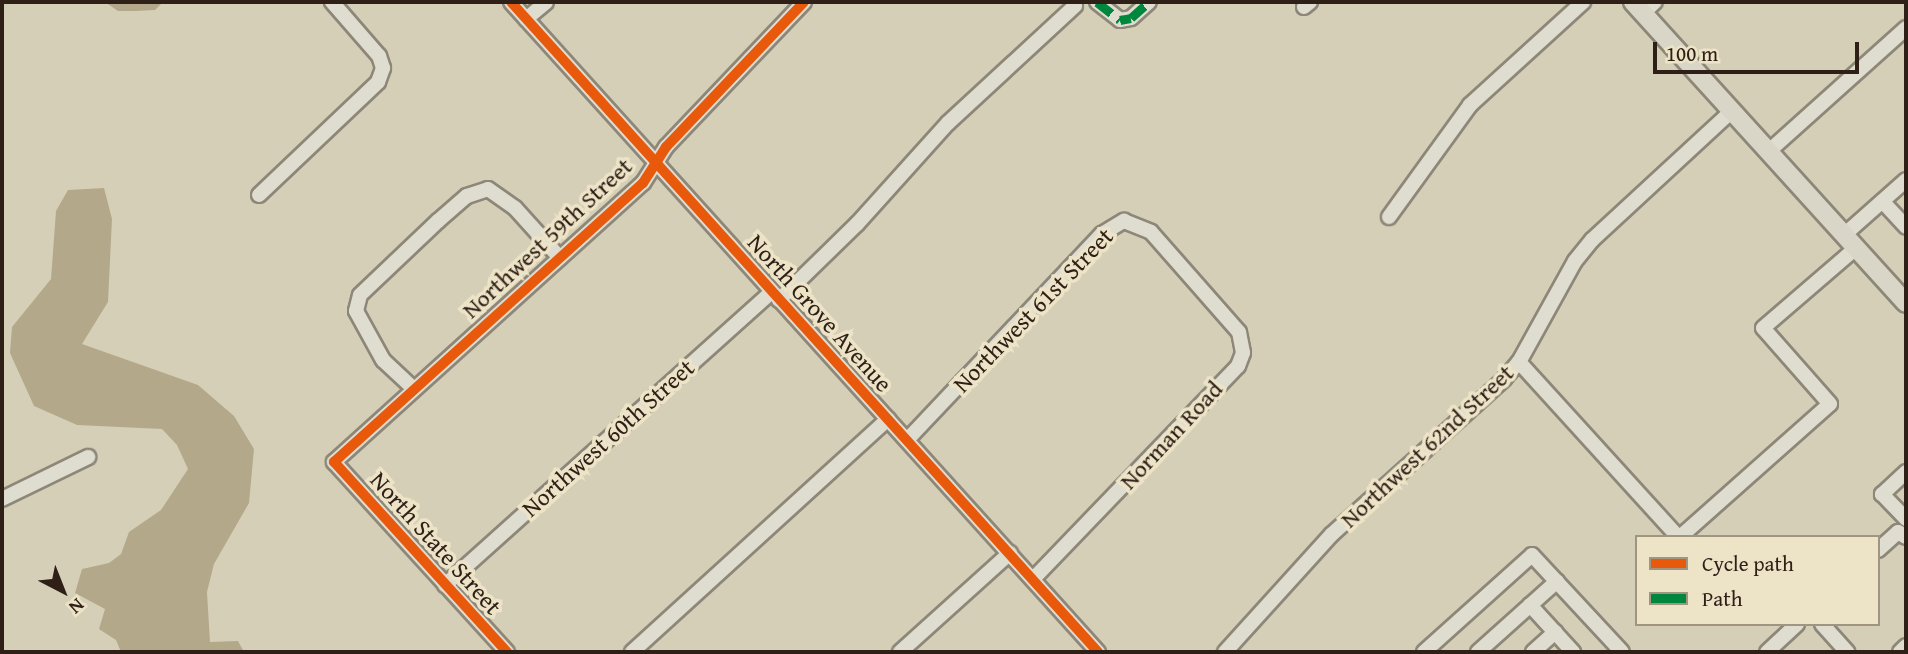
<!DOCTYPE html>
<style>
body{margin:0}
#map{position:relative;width:1908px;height:654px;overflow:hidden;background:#d6cfb7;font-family:"Gentium Book Plus",serif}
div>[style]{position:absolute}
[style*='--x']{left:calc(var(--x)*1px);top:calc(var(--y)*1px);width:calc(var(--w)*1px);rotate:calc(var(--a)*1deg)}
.water>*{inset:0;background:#b4a88b}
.roads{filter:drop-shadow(2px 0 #8d8779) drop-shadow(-2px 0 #8d8779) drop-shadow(0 2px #8d8779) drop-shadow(0 -2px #8d8779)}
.minor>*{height:14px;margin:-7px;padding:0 7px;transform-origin:7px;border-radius:7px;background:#dfdcd0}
.major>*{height:18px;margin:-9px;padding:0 9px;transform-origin:9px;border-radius:9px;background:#d9d6c8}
.quiet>*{height:9px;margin-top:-4.5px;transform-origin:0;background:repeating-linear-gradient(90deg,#00873e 0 18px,transparent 0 27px)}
.cycleway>*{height:10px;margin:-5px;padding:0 5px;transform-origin:5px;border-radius:5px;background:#e8590c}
span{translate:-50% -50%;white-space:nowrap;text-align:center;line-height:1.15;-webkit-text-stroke:7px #ede4c8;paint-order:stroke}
.street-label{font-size:24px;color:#2e1f17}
.frame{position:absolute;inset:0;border:4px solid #2e1f17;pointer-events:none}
.legend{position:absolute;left:1635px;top:535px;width:245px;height:91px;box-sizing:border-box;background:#ede4c8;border:2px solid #a19581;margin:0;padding:9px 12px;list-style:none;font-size:21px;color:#2e1f17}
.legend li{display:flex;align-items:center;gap:14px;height:35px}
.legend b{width:35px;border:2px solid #a19581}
.north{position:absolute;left:28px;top:556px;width:70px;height:70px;-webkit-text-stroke:5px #ede4c8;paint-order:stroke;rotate:138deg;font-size:19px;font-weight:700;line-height:28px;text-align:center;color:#2e1f17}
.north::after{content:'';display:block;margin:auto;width:24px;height:32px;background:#2e1f17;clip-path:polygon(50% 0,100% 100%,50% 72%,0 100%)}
.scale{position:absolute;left:1653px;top:42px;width:206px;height:32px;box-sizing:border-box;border:4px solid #2e1f17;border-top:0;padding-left:9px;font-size:21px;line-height:24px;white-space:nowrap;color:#2e1f17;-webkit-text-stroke:5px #ede4c8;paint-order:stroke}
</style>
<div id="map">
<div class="water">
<div style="clip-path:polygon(105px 2px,163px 2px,155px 10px,136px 11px,118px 11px)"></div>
<div style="clip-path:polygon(104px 188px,112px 219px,108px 302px,82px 344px,198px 385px,234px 416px,254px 449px,249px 503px,214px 564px,207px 592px,210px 642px,238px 641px,244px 652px,121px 652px,116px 640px,99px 629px,105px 609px,75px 593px,82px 569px,109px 563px,121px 554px,129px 532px,161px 510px,188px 469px,177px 445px,162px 429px,77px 425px,34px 406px,10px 353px,12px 327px,51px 279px,56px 211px,68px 190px)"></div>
</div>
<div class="roads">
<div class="minor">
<div style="--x:511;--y:2;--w:876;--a:47.92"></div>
<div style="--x:1097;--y:2;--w:29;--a:38"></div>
<div style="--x:1120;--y:20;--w:11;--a:-10"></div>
<div style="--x:1131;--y:18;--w:24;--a:-42"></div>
<div style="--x:1304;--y:7;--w:8;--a:-40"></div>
<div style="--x:1643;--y:13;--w:16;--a:-43"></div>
<div style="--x:526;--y:19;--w:26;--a:-40"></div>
<div style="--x:1769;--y:151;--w:184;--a:-41.9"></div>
<div style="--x:259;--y:195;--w:164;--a:-43.5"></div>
<div style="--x:378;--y:82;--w:15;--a:-70"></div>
<div style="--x:383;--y:68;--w:13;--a:-108"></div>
<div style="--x:379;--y:56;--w:72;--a:-131"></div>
<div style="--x:1883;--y:202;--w:34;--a:47"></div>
<div style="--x:1389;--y:217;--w:138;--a:-54.1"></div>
<div style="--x:1470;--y:105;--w:153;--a:-42.3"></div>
<div style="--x:1844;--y:235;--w:83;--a:-41.6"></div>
<div style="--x:779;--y:300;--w:109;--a:-44.3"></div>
<div style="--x:857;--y:224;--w:136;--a:-48"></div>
<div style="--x:948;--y:123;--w:173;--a:-42.7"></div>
<div style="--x:1519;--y:362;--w:236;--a:47.7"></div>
<div style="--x:414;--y:389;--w:42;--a:-136.9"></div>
<div style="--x:383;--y:360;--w:56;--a:-118.9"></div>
<div style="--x:356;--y:311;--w:16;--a:-76"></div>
<div style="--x:360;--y:295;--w:108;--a:-43.5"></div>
<div style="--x:438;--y:221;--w:38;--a:-41"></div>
<div style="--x:467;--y:196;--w:22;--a:-18"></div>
<div style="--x:488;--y:189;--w:33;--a:35"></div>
<div style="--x:515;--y:208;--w:67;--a:48"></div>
<div style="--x:907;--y:440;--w:284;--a:-46.6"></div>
<div style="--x:1102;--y:234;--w:26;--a:-31"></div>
<div style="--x:1124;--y:221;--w:29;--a:22"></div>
<div style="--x:1151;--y:232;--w:133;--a:48.7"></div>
<div style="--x:1239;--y:332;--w:21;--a:79"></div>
<div style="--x:1243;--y:353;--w:14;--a:111"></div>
<div style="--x:1238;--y:366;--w:296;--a:133.9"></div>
<div style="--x:1906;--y:472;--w:33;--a:137"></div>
<div style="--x:1882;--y:494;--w:35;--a:46"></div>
<div style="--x:2;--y:499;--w:96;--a:-26"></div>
<div style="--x:1680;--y:537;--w:200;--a:-41.6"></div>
<div style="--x:1830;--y:404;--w:101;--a:-131.4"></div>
<div style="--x:1763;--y:328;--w:123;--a:-40.7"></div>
<div style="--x:1878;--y:550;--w:27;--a:-42"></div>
<div style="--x:1898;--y:532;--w:9;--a:32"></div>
<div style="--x:445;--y:585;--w:439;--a:-41.9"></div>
<div style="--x:1530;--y:605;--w:64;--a:47.5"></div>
<div style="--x:1822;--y:624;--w:38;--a:48"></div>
<div style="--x:507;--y:652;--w:257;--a:-132.3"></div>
<div style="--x:334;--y:462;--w:416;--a:-42.1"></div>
<div style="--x:643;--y:183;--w:43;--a:-57.4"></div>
<div style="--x:666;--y:147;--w:200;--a:-46.4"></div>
<div style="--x:632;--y:652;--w:346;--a:-42.3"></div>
<div style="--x:900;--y:652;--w:148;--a:-42"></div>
<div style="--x:1225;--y:652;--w:158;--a:-47.8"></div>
<div style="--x:1331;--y:535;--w:233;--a:-42"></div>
<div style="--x:1504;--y:379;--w:23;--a:-49"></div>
<div style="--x:1519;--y:362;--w:115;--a:-61"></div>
<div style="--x:1575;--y:261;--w:27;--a:-51"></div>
<div style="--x:1592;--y:240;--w:190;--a:-42.7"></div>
<div style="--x:1424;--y:652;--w:145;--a:-41.9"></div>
<div style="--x:1532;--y:555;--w:132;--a:47.1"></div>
<div style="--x:1478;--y:652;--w:106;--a:-41.9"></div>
<div style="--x:1533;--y:652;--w:30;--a:-42"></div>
<div style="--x:1767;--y:652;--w:41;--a:-43"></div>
<div style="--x:1900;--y:652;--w:8;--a:-45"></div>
</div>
<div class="major">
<div style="--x:1633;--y:2;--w:406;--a:47.8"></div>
</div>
</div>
<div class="quiet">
<div style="--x:1097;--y:2;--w:29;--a:38"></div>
<div style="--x:1120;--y:20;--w:11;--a:-10"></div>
<div style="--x:1131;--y:18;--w:24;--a:-42"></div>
</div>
<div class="cycleway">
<div style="--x:511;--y:2;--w:876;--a:47.92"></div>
<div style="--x:507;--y:652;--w:257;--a:-132.3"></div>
<div style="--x:334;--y:462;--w:416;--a:-42.1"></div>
<div style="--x:643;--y:183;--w:43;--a:-57.4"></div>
<div style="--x:666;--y:147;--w:200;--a:-46.4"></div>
</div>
<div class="street-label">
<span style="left:547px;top:238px;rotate:-43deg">Northwest 59th Street</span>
<span style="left:1033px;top:310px;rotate:-46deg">Northwest 61st Street</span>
<span style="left:820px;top:313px;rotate:48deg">North Grove Avenue</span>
<span style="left:1171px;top:435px;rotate:-47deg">Norman Road</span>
<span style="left:608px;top:438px;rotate:-42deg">Northwest 60th Street</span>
<span style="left:1427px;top:446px;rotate:-43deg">Northwest 62nd Street</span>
<span style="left:436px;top:543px;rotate:48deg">North State Street</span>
</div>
<div class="frame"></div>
<ul class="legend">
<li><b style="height:9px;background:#e8590c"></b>Cycle path</li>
<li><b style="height:9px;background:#00873e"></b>Path</li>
</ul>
<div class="north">N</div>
<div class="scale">100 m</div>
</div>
